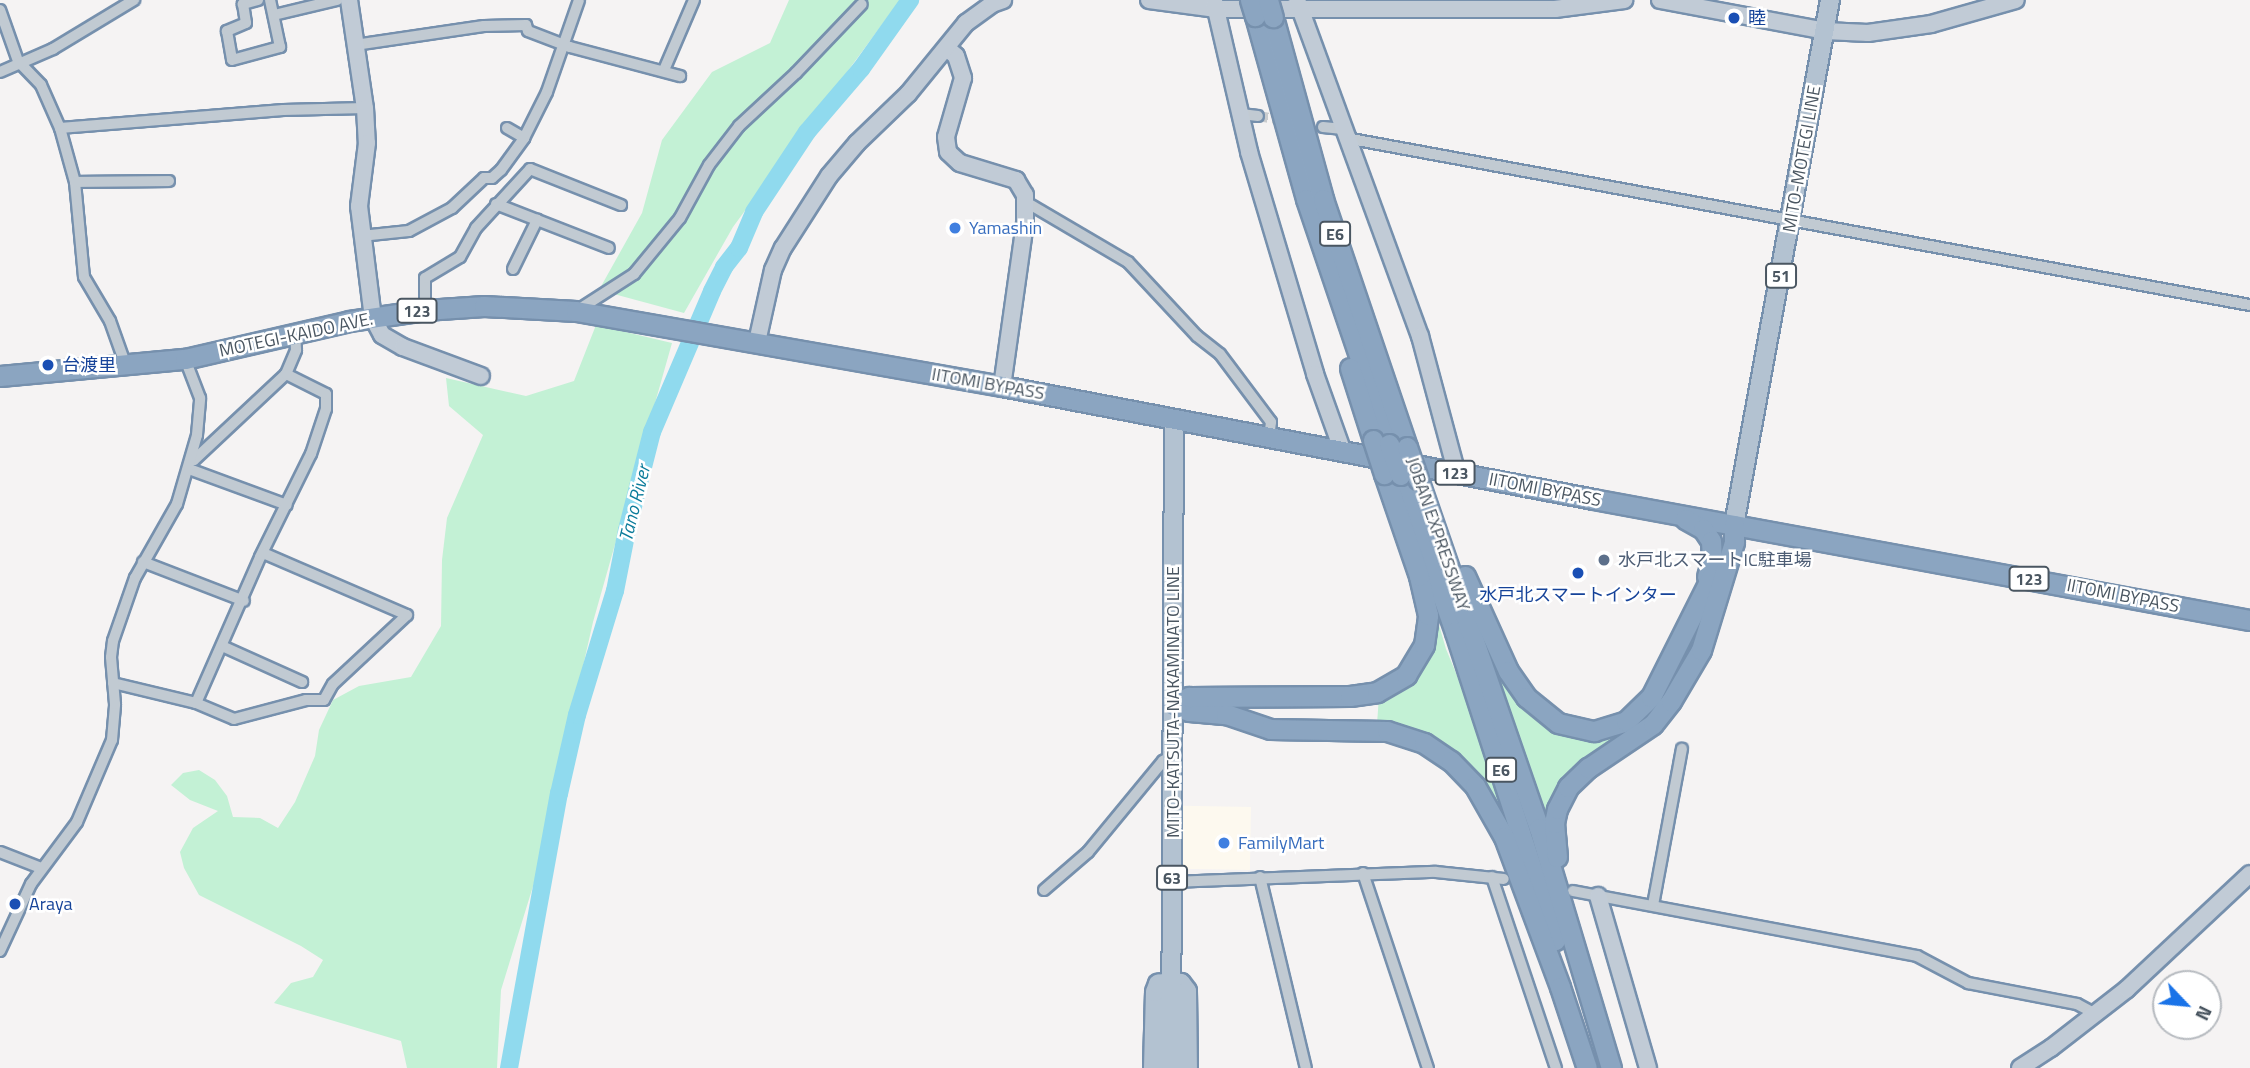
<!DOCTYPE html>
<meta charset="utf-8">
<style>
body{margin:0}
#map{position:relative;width:2250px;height:1068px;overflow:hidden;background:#f5f3f3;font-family:"Titillium Web","Noto Sans JP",sans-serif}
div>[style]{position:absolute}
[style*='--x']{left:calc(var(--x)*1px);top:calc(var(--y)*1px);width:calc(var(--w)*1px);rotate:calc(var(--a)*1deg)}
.commercial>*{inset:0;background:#fdf9ef;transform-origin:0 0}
.green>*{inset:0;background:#c3f1d5}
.river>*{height:18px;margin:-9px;padding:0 9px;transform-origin:9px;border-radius:9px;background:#90daee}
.street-tunnel>*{height:10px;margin-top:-5px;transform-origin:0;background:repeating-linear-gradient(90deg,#caccce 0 10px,transparent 0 15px)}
.roads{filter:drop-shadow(2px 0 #7690ad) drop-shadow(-2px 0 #7690ad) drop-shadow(0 2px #7690ad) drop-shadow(0 -2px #7690ad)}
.street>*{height:10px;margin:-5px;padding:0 5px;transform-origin:5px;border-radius:5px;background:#c1cad2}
.secondary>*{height:16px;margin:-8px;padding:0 8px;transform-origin:8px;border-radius:8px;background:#c1cbd6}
.primary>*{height:18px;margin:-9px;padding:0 9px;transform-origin:9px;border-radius:9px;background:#b3c2d1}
.highway>*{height:19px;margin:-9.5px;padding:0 9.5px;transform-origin:9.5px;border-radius:9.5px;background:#8ba5c1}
.bridges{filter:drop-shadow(2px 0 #7690ad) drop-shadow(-2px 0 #7690ad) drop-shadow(0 2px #7690ad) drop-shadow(0 -2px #7690ad)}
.highway-bridge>*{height:19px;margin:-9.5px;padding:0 9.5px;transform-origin:9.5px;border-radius:9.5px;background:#8ba5c1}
.dots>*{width:19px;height:19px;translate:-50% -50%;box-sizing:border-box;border:4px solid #fff;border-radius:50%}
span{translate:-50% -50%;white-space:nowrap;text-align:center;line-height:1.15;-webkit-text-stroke:5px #fff;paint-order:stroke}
.shield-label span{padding:2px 5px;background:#fff;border:2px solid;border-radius:5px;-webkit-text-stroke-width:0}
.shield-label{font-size:16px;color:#4a5661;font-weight:700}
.transit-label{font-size:18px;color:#164399}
.left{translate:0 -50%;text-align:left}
.street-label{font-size:18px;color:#4a5661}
.shop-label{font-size:18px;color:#366cbe}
.service-label{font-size:18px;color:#4e5e75}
.water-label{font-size:19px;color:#0c7c9b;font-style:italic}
.north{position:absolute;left:2152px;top:970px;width:70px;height:70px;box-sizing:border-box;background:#fff;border:2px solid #b7bbc0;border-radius:50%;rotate:116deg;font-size:19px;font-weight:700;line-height:28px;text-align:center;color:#4a5661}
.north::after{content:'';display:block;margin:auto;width:24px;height:32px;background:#1a73e8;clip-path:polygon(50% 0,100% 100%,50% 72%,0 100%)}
</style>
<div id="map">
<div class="commercial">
<div style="left:1251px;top:807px;width:63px;height:69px;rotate:91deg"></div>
</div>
<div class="green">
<div style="clip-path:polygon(789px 0,900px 0,733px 227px,684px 313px,599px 290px,642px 213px,662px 140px,712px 72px,770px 43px)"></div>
<div style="clip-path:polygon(596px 325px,672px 343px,593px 622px,534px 883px,501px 990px,497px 1068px,407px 1068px,401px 1041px,274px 1003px,291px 983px,313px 977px,323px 960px,301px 946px,199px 895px,184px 868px,180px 852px,193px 828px,218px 811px,190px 800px,171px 785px,183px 773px,199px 770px,215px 780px,227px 796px,233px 817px,260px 818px,278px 828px,295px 802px,315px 756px,319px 730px,333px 700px,359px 686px,411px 677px,441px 626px,442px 560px,447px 518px,483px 435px,449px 406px,446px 378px,526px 396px,574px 381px)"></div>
<div style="clip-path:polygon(1432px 601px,1446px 649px,1468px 702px,1535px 900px,1480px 785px,1377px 724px,1379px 696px,1402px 685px)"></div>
<div style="clip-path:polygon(1481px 629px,1508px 682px,1592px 736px,1664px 679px,1676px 683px,1652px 719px,1615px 746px,1547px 826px)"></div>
</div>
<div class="river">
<div style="--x:509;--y:1068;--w:279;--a:-79.7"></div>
<div style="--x:559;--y:794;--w:81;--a:-77.2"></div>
<div style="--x:577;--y:715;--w:130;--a:-73"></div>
<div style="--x:615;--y:591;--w:62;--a:-78.9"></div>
<div style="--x:627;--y:530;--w:101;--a:-75.7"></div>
<div style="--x:652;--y:432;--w:153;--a:-66.9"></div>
<div style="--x:712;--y:291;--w:27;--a:-63"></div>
<div style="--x:724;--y:267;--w:24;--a:-52"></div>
<div style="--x:739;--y:248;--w:39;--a:-67"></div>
<div style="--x:754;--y:212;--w:96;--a:-56.5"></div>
<div style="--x:807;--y:132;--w:83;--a:-49.4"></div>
<div style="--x:861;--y:69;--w:85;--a:-54.6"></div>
</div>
<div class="street-tunnel">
<div style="--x:1258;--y:116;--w:66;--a:9.6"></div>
</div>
<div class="roads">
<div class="street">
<div style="--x:258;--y:0;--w:16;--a:165"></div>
<div style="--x:243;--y:4;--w:19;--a:81"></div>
<div style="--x:246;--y:23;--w:21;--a:157"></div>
<div style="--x:227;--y:31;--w:29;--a:80"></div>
<div style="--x:232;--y:60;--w:50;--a:-15.2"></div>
<div style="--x:280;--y:47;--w:48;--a:-102"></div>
<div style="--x:0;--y:10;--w:54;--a:70.6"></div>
<div style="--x:18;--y:61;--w:33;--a:46"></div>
<div style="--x:41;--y:85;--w:47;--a:66.2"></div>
<div style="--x:60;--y:128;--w:56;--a:74.5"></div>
<div style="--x:75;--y:182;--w:95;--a:84.6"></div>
<div style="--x:84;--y:277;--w:51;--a:59.4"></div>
<div style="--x:110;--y:321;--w:48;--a:70.4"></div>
<div style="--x:274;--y:15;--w:65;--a:-13.4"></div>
<div style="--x:355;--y:45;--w:130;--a:-8.4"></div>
<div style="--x:484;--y:26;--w:42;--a:-1.4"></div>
<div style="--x:526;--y:25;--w:6;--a:72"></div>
<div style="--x:528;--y:31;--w:45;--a:20.9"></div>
<div style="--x:570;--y:47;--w:114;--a:14.8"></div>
<div style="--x:664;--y:70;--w:76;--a:-66.8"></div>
<div style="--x:0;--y:72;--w:58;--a:-23.5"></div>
<div style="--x:53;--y:49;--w:95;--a:-31.2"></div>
<div style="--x:1241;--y:114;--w:17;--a:7"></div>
<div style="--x:1323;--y:127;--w:20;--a:6"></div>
<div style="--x:60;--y:128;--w:224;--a:-4.6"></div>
<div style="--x:283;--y:110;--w:82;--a:-1.4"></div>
<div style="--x:507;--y:128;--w:20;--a:30"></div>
<div style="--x:1346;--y:138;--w:919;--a:10.47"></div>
<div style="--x:75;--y:182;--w:94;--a:-0.6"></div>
<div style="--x:1026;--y:202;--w:118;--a:30.5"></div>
<div style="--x:1128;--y:262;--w:101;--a:47"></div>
<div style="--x:1197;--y:336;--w:29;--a:38"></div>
<div style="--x:1220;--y:354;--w:85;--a:53.1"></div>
<div style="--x:1271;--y:422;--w:16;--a:97"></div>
<div style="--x:496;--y:204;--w:121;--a:21.3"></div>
<div style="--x:361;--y:236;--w:48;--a:-5.9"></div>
<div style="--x:409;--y:231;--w:49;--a:-28.1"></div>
<div style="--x:452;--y:208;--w:44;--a:-43.2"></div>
<div style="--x:484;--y:178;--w:8;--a:0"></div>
<div style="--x:492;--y:178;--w:12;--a:-42"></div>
<div style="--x:501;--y:170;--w:39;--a:-54"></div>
<div style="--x:524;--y:138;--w:51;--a:-63.4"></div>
<div style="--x:547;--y:92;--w:97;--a:-70.8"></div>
<div style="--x:513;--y:269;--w:55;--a:-63.9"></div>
<div style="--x:425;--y:310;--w:32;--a:-90"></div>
<div style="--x:425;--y:278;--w:41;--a:-31"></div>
<div style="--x:460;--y:257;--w:33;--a:-61"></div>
<div style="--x:476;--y:228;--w:80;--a:-47.5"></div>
<div style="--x:530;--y:169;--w:98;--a:21.6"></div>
<div style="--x:578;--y:310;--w:67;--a:-32.7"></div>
<div style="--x:634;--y:274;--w:72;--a:-50.6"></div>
<div style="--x:680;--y:218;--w:60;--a:-61.3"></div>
<div style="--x:709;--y:165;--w:49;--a:-52.4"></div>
<div style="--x:739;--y:126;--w:78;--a:-42.9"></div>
<div style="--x:796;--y:73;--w:95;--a:-46.3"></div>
<div style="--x:191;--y:459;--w:3;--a:18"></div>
<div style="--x:194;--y:460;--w:126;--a:-43.1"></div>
<div style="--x:286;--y:374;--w:26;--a:-67"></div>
<div style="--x:296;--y:350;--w:17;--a:-93"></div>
<div style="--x:189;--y:469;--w:104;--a:20.2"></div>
<div style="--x:143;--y:562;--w:108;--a:21.1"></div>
<div style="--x:222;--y:646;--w:88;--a:24.2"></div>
<div style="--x:113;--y:683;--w:85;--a:13.5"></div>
<div style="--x:196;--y:703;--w:159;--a:-66.3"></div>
<div style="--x:260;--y:557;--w:115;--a:-63.7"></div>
<div style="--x:311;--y:454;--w:47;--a:-71.6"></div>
<div style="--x:326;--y:409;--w:15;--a:-90"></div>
<div style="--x:326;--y:394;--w:45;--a:-153.4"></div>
<div style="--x:196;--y:703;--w:41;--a:22.8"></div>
<div style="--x:234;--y:719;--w:74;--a:-14.8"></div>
<div style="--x:306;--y:700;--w:18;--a:0"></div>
<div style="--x:324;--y:700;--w:18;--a:-61"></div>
<div style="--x:333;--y:684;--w:101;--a:-43"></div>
<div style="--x:407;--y:615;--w:157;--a:-156.7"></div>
<div style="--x:0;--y:852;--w:44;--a:21.3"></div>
<div style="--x:1363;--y:873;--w:206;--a:71.6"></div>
<div style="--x:1260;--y:877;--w:196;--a:76.5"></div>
<div style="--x:1492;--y:877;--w:201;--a:71.5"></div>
<div style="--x:1172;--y:882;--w:264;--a:-2.2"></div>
<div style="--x:1436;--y:872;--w:68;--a:5.9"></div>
<div style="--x:1044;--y:890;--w:58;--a:-40.8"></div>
<div style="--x:1088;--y:852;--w:118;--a:-50.5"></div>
<div style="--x:1163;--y:761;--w:12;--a:-31"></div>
<div style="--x:1573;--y:891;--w:350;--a:10.7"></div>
<div style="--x:1917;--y:956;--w:58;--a:27.9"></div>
<div style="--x:1968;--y:983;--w:111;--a:10.9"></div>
<div style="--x:2077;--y:1004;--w:21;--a:28"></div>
<div style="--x:1653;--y:905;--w:159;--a:-79.5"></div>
<div style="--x:0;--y:951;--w:74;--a:-65.2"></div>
<div style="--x:31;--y:884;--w:77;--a:-53.4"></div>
<div style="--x:77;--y:822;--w:89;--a:-66.9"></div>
<div style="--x:112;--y:740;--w:36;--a:-85"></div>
<div style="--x:115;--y:704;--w:47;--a:-94.9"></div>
<div style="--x:111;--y:657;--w:16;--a:-83"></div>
<div style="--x:113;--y:641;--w:67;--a:-70.8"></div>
<div style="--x:135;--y:578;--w:85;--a:-60.4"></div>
<div style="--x:177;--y:504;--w:72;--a:-73.8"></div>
<div style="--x:197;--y:435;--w:37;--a:-85"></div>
<div style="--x:200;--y:398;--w:42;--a:-111"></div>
</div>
<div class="secondary">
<div style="--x:349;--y:0;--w:109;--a:81.6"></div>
<div style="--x:365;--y:108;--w:35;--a:87"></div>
<div style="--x:367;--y:143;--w:64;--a:97.2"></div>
<div style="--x:359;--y:206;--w:113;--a:82.9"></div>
<div style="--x:373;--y:318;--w:19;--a:62"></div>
<div style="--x:382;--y:335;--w:24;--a:30"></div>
<div style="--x:403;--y:347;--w:83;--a:20.4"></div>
<div style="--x:1149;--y:0;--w:68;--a:7.7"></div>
<div style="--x:1216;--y:9;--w:339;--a:0"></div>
<div style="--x:1555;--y:9;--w:70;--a:-7.4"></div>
<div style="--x:1297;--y:0;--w:358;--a:69.9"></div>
<div style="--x:1420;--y:336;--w:143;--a:75"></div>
<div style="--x:1660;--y:0;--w:168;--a:10.6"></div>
<div style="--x:1825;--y:31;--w:43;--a:2.7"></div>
<div style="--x:1868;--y:33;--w:64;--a:-8.1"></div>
<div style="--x:1931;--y:24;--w:88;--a:-15.8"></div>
<div style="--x:1214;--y:1;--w:155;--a:76.9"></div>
<div style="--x:1249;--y:152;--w:232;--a:73.4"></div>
<div style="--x:1315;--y:374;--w:83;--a:70.3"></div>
<div style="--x:947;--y:48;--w:12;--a:42"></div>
<div style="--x:956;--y:56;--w:23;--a:72"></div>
<div style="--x:963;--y:78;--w:61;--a:106.1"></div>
<div style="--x:946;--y:137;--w:15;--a:82"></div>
<div style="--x:948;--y:152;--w:16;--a:43"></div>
<div style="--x:960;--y:163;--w:59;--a:16.9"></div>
<div style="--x:1016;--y:180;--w:17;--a:59"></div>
<div style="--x:1025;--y:195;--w:28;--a:90"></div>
<div style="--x:1025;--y:223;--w:165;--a:98"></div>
<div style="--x:757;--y:342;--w:74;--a:-77.5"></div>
<div style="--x:773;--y:270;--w:24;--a:-66"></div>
<div style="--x:783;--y:248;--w:85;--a:-57.4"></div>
<div style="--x:829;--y:176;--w:43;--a:-49.7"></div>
<div style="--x:857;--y:143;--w:71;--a:-43.9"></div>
<div style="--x:908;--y:94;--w:92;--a:-50.8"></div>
<div style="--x:966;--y:23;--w:32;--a:-36"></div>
<div style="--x:992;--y:4;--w:12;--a:-20"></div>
<div style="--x:1598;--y:896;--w:179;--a:73.8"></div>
<div style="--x:2020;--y:1068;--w:37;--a:-33"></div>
<div style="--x:2051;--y:1048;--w:96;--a:-37.8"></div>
<div style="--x:2127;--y:989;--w:168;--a:-43.1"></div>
</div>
<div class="primary">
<div style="--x:1734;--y:525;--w:534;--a:-79.64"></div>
<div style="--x:1153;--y:1068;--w:76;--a:-88.5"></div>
<div style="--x:1155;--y:992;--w:9;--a:-69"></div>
<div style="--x:1158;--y:984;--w:13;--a:-9"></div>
<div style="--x:1171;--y:982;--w:10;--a:6"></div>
<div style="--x:1181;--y:983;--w:10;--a:53"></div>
<div style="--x:1187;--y:991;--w:77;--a:89.3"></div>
<div style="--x:1171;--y:1068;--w:649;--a:-89.74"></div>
</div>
<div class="highway">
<div style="--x:1255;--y:16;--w:190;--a:74.4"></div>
<div style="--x:1306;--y:199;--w:259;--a:71.3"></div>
<div style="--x:1273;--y:17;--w:189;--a:74.6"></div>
<div style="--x:1323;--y:199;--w:262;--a:71.3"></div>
<div style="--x:1350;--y:368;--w:76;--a:72.3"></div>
<div style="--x:0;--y:376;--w:186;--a:-5.3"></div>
<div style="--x:185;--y:359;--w:168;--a:-13"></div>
<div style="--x:349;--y:321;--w:77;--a:-8.2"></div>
<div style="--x:425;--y:310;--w:59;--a:-3.9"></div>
<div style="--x:484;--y:306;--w:92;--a:3.1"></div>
<div style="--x:576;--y:311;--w:433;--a:10"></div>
<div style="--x:1002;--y:386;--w:602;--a:10.82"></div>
<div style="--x:1593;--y:499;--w:668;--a:10.44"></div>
<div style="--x:1400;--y:475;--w:166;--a:70.7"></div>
<div style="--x:1455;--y:632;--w:324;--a:72"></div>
<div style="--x:1418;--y:479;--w:369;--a:70.9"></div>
<div style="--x:1539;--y:828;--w:251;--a:73.3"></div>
<div style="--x:1685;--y:519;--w:21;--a:29"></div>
<div style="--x:1703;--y:529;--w:14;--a:56"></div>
<div style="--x:1711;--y:541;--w:18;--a:87"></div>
<div style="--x:1712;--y:559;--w:18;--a:106"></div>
<div style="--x:1465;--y:576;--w:104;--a:65.6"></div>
<div style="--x:1508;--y:671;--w:32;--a:55"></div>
<div style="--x:1526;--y:697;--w:41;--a:39.1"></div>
<div style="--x:1558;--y:723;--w:37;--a:13"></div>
<div style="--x:1594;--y:731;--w:34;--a:-17"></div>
<div style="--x:1626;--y:721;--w:35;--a:-44"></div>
<div style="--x:1651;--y:697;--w:149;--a:-63.3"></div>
<div style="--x:1173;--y:705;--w:17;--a:21"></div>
<div style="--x:1189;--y:711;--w:37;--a:5"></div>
<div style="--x:1226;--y:714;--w:46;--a:18.8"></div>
<div style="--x:1270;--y:729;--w:117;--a:1"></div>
<div style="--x:1387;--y:731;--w:39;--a:18"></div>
<div style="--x:1424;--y:743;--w:32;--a:34"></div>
<div style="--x:1451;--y:761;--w:35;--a:46"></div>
<div style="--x:1475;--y:786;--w:59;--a:60.4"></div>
<div style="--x:1504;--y:837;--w:160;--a:69.5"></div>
<div style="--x:1560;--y:987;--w:85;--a:71.6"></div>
<div style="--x:1173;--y:705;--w:18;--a:-27"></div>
<div style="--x:1189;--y:697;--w:161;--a:-0.4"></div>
<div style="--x:1350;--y:696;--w:27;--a:-8"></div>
<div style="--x:1377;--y:692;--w:34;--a:-30"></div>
<div style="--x:1406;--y:675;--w:35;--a:-59"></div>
<div style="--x:1424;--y:645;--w:30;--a:-82"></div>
<div style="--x:1428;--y:615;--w:40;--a:-103"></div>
<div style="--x:1419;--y:576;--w:108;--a:-108.9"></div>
<div style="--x:1557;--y:857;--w:34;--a:-95"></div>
<div style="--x:1554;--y:823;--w:14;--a:-78"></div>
<div style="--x:1557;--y:809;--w:25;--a:-63"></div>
<div style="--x:1568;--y:787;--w:28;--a:-44"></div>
<div style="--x:1588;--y:768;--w:78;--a:-34.1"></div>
<div style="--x:1653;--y:724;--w:29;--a:-52"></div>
<div style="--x:1671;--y:701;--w:59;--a:-59.5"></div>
<div style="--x:1701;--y:650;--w:113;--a:-73"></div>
<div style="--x:1734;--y:542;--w:17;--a:-90"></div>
</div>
</div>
<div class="bridges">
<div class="highway-bridge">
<div style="--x:1250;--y:0;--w:17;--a:73"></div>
<div style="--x:1268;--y:0;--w:18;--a:74"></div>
<div style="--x:1373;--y:440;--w:36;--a:72"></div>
<div style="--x:1389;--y:444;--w:33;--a:70"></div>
<div style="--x:1407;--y:447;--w:34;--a:71"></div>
</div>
</div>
<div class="dots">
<div style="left:1734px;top:18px;background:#1a4fb4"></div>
<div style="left:955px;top:228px;background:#3f7fe0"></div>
<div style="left:48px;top:365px;background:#1a4fb4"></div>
<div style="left:1604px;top:560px;background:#5c6f8a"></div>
<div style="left:1578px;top:573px;background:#1a4fb4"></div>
<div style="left:1224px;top:843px;background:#3f7fe0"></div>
<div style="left:15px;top:904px;background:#1a4fb4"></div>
</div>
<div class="shield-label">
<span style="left:1335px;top:234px">E6</span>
<span style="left:1781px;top:276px">51</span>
<span style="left:417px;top:311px">123</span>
<span style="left:1455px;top:473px">123</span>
<span style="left:2029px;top:579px">123</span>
<span style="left:1501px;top:770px">E6</span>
<span style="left:1172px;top:878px">63</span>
</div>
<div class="transit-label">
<span class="left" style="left:1748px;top:18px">睦</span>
<span class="left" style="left:62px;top:365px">台渡里</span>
<span style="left:1578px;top:595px">水戸北スマートインター</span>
<span class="left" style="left:29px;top:904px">Araya</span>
</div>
<div class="street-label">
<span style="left:1802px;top:159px;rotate:-80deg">MITO-MOTEGI LINE</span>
<span style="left:296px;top:335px;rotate:-12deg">MOTEGI-KAIDO AVE.</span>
<span style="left:988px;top:384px;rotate:10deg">IITOMI BYPASS</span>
<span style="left:1545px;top:490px;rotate:11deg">IITOMI BYPASS</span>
<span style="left:1438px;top:534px;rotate:71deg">JOBAN EXPRESSWAY</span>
<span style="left:2123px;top:596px;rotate:11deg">IITOMI BYPASS</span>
<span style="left:1173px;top:702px;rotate:-90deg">MITO-KATSUTA-NAKAMINATO LINE</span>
</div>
<div class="shop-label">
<span class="left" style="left:969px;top:228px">Yamashin</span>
<span class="left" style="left:1238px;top:843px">FamilyMart</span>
</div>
<div class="service-label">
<span class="left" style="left:1618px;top:560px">水戸北スマートIC駐車場</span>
</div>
<div class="water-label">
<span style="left:634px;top:503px;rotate:-76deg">Tano River</span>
</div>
<div class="north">N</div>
</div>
